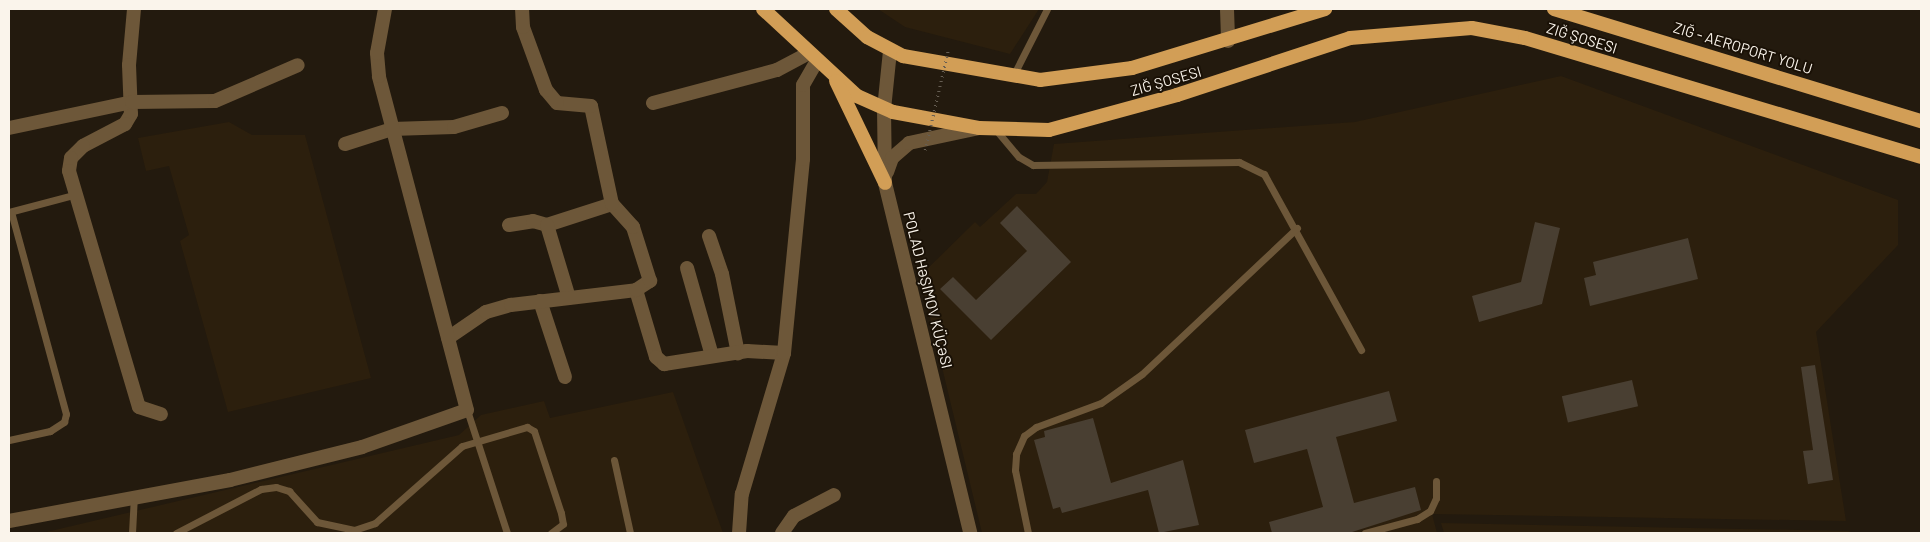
<!DOCTYPE html>
<meta charset="utf-8">
<style>
body{margin:0}
#map{position:relative;width:1930px;height:542px;overflow:hidden;background:#231a0e;font-family:Barlow,sans-serif}
div>[style]{position:absolute}
[style*='--x']{left:calc(var(--x)*1px);top:calc(var(--y)*1px);width:calc(var(--w)*1px);rotate:calc(var(--a)*1deg)}
.built>*{inset:0;background:#2c1f0d}
.building>*{inset:0;background:#493f32;transform-origin:0 0}
.service>*{height:7px;margin:-3.5px;padding:0 3.5px;transform-origin:3.5px;border-radius:3.5px;background:#6d5739}
.minor>*{height:14px;margin:-7px;padding:0 7px;transform-origin:7px;border-radius:7px;background:#6d5739}
.tertiary>*{height:14px;margin:-7px;padding:0 7px;transform-origin:7px;border-radius:7px;background:#6d5739}
.trunk>*{height:14px;margin:-7px;padding:0 7px;transform-origin:7px;border-radius:7px;background:#d29e56}
.path-bridge>*{height:2.5px;margin-top:-1.25px;transform-origin:0;background:repeating-linear-gradient(90deg,#665e53 0 1px,transparent 0 5px)}
span{translate:-50% -50%;white-space:nowrap;text-align:center;line-height:1.15;-webkit-text-stroke:4px #1a1106;paint-order:stroke}
.street-label{font-size:15px;color:#faf4eb}
.frame{position:absolute;inset:0;border:10px solid #faf4eb;pointer-events:none}
</style>
<div id="map">
<div class="built">
<div style="clip-path:polygon(878px 9px,1039px 9px,1010px 54px,905px 27px)"></div>
<div style="clip-path:polygon(1561px 76px,1898px 200px,1898px 245px,1816px 332px,1846px 521px,1432px 514px,1437px 533px,982px 533px,920px 276px,975px 222px,980px 227px,1016px 194px,1036px 194px,1047px 182px,1054px 144px,1355px 122px)"></div>
<div style="clip-path:polygon(229px 122px,252px 135px,305px 135px,371px 378px,228px 412px,180px 241px,189px 235px,169px 166px,146px 171px,138px 138px)"></div>
<div style="clip-path:polygon(673px 392px,723px 533px,42px 533px,459px 435px,481px 415px,544px 401px,550px 418px)"></div>
<div style="clip-path:polygon(1441px 523px,1848px 531px,1855px 533px,1444px 533px)"></div>
</div>
<div class="building">
<div style="clip-path:polygon(1017px 206px,1071px 262px,991px 340px,940px 289px,953px 277px,976px 300px,1027px 251px,1000px 223px)"></div>
<div style="clip-path:polygon(1535px 222px,1560px 228px,1542px 304px,1479px 322px,1472px 296px,1521px 282px)"></div>
<div style="clip-path:polygon(1688px 238px,1698px 279px,1590px 306px,1584px 278px,1596px 275px,1593px 262px)"></div>
<div style="clip-path:polygon(1815px 365px,1833px 480px,1808px 484px,1803px 451px,1813px 450px,1801px 367px)"></div>
<div style="left:1632px;top:380px;width:27px;height:72px;rotate:77deg"></div>
<div style="clip-path:polygon(1389px 391px,1397px 421px,1336px 437px,1354px 503px,1415px 487px,1421px 510px,1349px 533px,1272px 533px,1269px 522px,1323px 507px,1307px 449px,1254px 463px,1245px 430px)"></div>
<div style="clip-path:polygon(1093px 418px,1111px 483px,1183px 460px,1199px 525px,1159px 533px,1148px 490px,1062px 513px,1060px 507px,1053px 509px,1034px 440px,1045px 437px,1044px 431px)"></div>
</div>
<div class="service">
<div style="--x:1013;--y:76;--w:75;--a:-63.1"></div>
<div style="--x:996;--y:130;--w:35;--a:50"></div>
<div style="--x:1019;--y:157;--w:16;--a:30"></div>
<div style="--x:1033;--y:165;--w:206;--a:-0.8"></div>
<div style="--x:1239;--y:162;--w:28;--a:26"></div>
<div style="--x:1264;--y:174;--w:201;--a:61.1"></div>
<div style="--x:9;--y:212;--w:66;--a:-14.9"></div>
<div style="--x:467;--y:410;--w:129;--a:72"></div>
<div style="--x:9;--y:440;--w:42;--a:-12.4"></div>
<div style="--x:50;--y:431;--w:17;--a:-33"></div>
<div style="--x:64;--y:422;--w:8;--a:-76"></div>
<div style="--x:66;--y:414;--w:209;--a:-105.2"></div>
<div style="--x:614;--y:460;--w:75;--a:77.6"></div>
<div style="--x:132;--y:533;--w:35;--a:-87"></div>
<div style="--x:176;--y:533;--w:96;--a:-27.4"></div>
<div style="--x:261;--y:489;--w:15;--a:-8"></div>
<div style="--x:276;--y:487;--w:14;--a:17"></div>
<div style="--x:289;--y:491;--w:42;--a:47.9"></div>
<div style="--x:317;--y:522;--w:38;--a:12"></div>
<div style="--x:354;--y:530;--w:22;--a:-18"></div>
<div style="--x:375;--y:523;--w:116;--a:-41.5"></div>
<div style="--x:462;--y:446;--w:68;--a:-16.3"></div>
<div style="--x:527;--y:427;--w:8;--a:30"></div>
<div style="--x:534;--y:431;--w:86;--a:71.8"></div>
<div style="--x:561;--y:513;--w:11;--a:80"></div>
<div style="--x:563;--y:524;--w:15;--a:143"></div>
<div style="--x:1028;--y:533;--w:64;--a:-101.7"></div>
<div style="--x:1015;--y:470;--w:16;--a:-86"></div>
<div style="--x:1016;--y:454;--w:20;--a:-66"></div>
<div style="--x:1024;--y:436;--w:15;--a:-37"></div>
<div style="--x:1036;--y:427;--w:69;--a:-20.3"></div>
<div style="--x:1101;--y:403;--w:50;--a:-35.3"></div>
<div style="--x:1142;--y:374;--w:213;--a:-43.3"></div>
<div style="--x:1365;--y:533;--w:54;--a:-15.1"></div>
<div style="--x:1417;--y:519;--w:15;--a:-32"></div>
<div style="--x:1430;--y:511;--w:14;--a:-65"></div>
<div style="--x:1436;--y:498;--w:17;--a:-90"></div>
</div>
<div class="minor">
<div style="--x:134;--y:9;--w:56;--a:95.1"></div>
<div style="--x:129;--y:65;--w:49;--a:87.7"></div>
<div style="--x:131;--y:114;--w:12;--a:121"></div>
<div style="--x:125;--y:124;--w:47;--a:152.4"></div>
<div style="--x:83;--y:146;--w:17;--a:135"></div>
<div style="--x:71;--y:158;--w:13;--a:99"></div>
<div style="--x:69;--y:171;--w:246;--a:73.5"></div>
<div style="--x:139;--y:407;--w:23;--a:18"></div>
<div style="--x:1227;--y:9;--w:32;--a:88"></div>
<div style="--x:653;--y:103;--w:128;--a:-14.9"></div>
<div style="--x:777;--y:70;--w:36;--a:-28"></div>
<div style="--x:9;--y:128;--w:126;--a:-11.9"></div>
<div style="--x:132;--y:102;--w:83;--a:-0.7"></div>
<div style="--x:215;--y:101;--w:90;--a:-23.4"></div>
<div style="--x:345;--y:144;--w:49;--a:-17.7"></div>
<div style="--x:392;--y:129;--w:62;--a:-1.8"></div>
<div style="--x:454;--y:127;--w:50;--a:-16.3"></div>
<div style="--x:509;--y:225;--w:24;--a:-9"></div>
<div style="--x:533;--y:221;--w:15;--a:16"></div>
<div style="--x:547;--y:225;--w:68;--a:-17.9"></div>
<div style="--x:547;--y:225;--w:76;--a:73.2"></div>
<div style="--x:709;--y:236;--w:40;--a:71.1"></div>
<div style="--x:722;--y:274;--w:81;--a:78.6"></div>
<div style="--x:687;--y:268;--w:91;--a:74.1"></div>
<div style="--x:636;--y:290;--w:70;--a:73.4"></div>
<div style="--x:656;--y:357;--w:11;--a:41"></div>
<div style="--x:664;--y:364;--w:84;--a:-8.9"></div>
<div style="--x:747;--y:351;--w:37;--a:3"></div>
<div style="--x:540;--y:301;--w:80;--a:71.8"></div>
<div style="--x:448;--y:338;--w:46;--a:-34.4"></div>
<div style="--x:486;--y:312;--w:26;--a:-16"></div>
<div style="--x:511;--y:305;--w:126;--a:-6.8"></div>
<div style="--x:636;--y:290;--w:17;--a:-33"></div>
<div style="--x:650;--y:281;--w:57;--a:-107.5"></div>
<div style="--x:633;--y:227;--w:31;--a:-132"></div>
<div style="--x:612;--y:204;--w:100;--a:-102.1"></div>
<div style="--x:591;--y:106;--w:34;--a:-175"></div>
<div style="--x:557;--y:103;--w:17;--a:-130"></div>
<div style="--x:546;--y:90;--w:67;--a:-110.1"></div>
<div style="--x:523;--y:27;--w:18;--a:-93"></div>
<div style="--x:9;--y:521;--w:225;--a:-10.5"></div>
<div style="--x:230;--y:480;--w:136;--a:-14"></div>
<div style="--x:362;--y:447;--w:111;--a:-19.4"></div>
<div style="--x:467;--y:410;--w:345;--a:-104.8"></div>
<div style="--x:379;--y:76;--w:23;--a:-95"></div>
<div style="--x:377;--y:53;--w:45;--a:-79.7"></div>
<div style="--x:739;--y:533;--w:39;--a:-86"></div>
<div style="--x:742;--y:494;--w:147;--a:-73.4"></div>
<div style="--x:784;--y:353;--w:195;--a:-84.4"></div>
<div style="--x:803;--y:159;--w:74;--a:-90"></div>
<div style="--x:803;--y:85;--w:28;--a:-60"></div>
<div style="--x:782;--y:533;--w:21;--a:-55"></div>
<div style="--x:794;--y:516;--w:45;--a:-27.7"></div>
</div>
<div class="tertiary">
<div style="--x:890;--y:51;--w:58;--a:95.9"></div>
<div style="--x:884;--y:109;--w:74;--a:89.2"></div>
<div style="--x:885;--y:183;--w:360;--a:76.3"></div>
<div style="--x:887;--y:172;--w:15;--a:-70"></div>
<div style="--x:892;--y:158;--w:23;--a:-41"></div>
<div style="--x:909;--y:143;--w:72;--a:-12.1"></div>
</div>
<div class="trunk">
<div style="--x:763;--y:9;--w:128;--a:42.8"></div>
<div style="--x:857;--y:96;--w:39;--a:24"></div>
<div style="--x:893;--y:112;--w:87;--a:10.5"></div>
<div style="--x:979;--y:128;--w:70;--a:1.6"></div>
<div style="--x:1049;--y:130;--w:133;--a:-15.3"></div>
<div style="--x:1177;--y:95;--w:182;--a:-18.2"></div>
<div style="--x:1350;--y:38;--w:122;--a:-4.7"></div>
<div style="--x:1472;--y:28;--w:54;--a:10.7"></div>
<div style="--x:1525;--y:38;--w:413;--a:16.7"></div>
<div style="--x:836;--y:9;--w:42;--a:42.1"></div>
<div style="--x:867;--y:37;--w:41;--a:27.8"></div>
<div style="--x:903;--y:56;--w:139;--a:9.9"></div>
<div style="--x:1040;--y:80;--w:93;--a:-7.4"></div>
<div style="--x:1132;--y:68;--w:202;--a:-17"></div>
<div style="--x:1554;--y:9;--w:384;--a:17"></div>
<div style="--x:836;--y:81;--w:113;--a:64.3"></div>
</div>
<div class="path-bridge">
<div style="--x:925;--y:150;--w:103;--a:-77"></div>
</div>
<div class="street-label">
<span style="left:1582px;top:38px;rotate:17deg">ZIĞ ŞOSESI</span>
<span style="left:1743px;top:48px;rotate:17deg">ZIĞ - AEROPORT YOLU</span>
<span style="left:1166px;top:81px;rotate:-16deg">ZIĞ ŞOSESI</span>
<span style="left:928px;top:290px;rotate:76deg">POLAD HƏŞIMOV KÜÇƏSI</span>
</div>
<div class="frame"></div>
</div>
